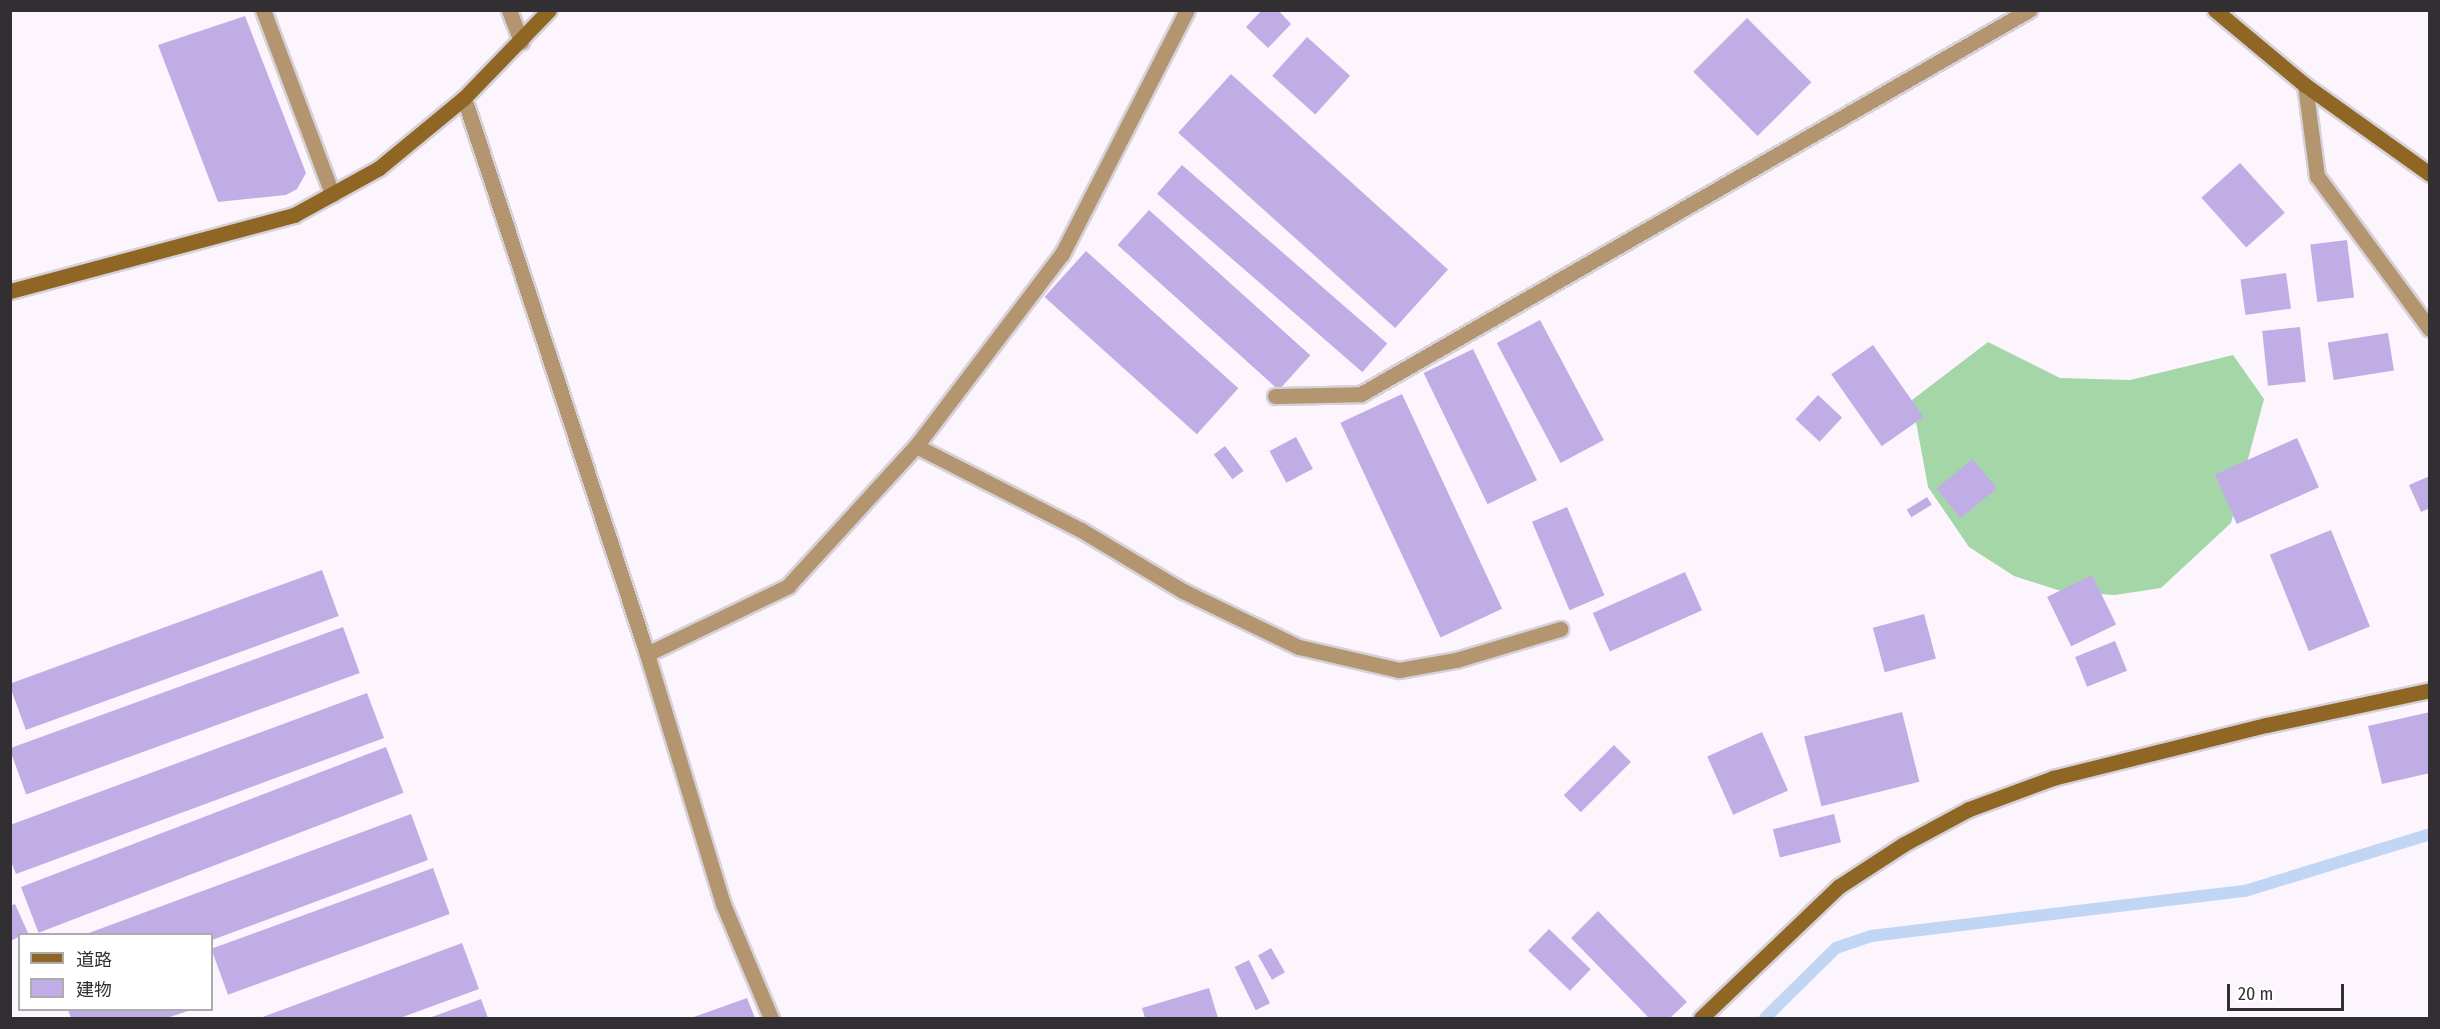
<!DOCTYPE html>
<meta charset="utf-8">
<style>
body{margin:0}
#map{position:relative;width:2440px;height:1029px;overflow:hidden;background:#fcf5fe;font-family:"Fira Sans Condensed","Noto Sans JP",sans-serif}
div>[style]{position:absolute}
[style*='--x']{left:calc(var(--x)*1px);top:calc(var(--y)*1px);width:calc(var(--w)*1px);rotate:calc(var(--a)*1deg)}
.forest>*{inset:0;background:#a5d6a7}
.stream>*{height:12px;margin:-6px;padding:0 6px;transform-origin:6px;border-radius:6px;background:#c1d6f5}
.building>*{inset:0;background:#c1ade6;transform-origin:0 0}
.roads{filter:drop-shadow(2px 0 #d7d1d9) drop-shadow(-2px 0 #d7d1d9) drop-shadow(0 2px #d7d1d9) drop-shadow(0 -2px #d7d1d9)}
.street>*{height:15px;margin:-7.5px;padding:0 7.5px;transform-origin:7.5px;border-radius:7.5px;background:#b3956f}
.secondary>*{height:15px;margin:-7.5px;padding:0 7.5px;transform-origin:7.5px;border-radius:7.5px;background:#906625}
span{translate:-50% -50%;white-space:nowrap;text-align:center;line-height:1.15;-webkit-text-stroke:5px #fff;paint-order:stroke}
.frame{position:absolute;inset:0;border:12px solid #312f32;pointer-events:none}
.legend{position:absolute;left:18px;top:933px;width:195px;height:78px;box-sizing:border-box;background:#fff;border:2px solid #adacad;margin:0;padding:8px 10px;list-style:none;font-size:18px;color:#312f32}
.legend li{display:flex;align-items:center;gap:12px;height:30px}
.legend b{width:30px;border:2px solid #adacad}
.scale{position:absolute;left:2227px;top:984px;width:117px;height:27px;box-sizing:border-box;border:3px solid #312f32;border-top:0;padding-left:8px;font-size:18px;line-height:21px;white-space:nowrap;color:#312f32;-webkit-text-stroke:4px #fff;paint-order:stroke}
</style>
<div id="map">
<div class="forest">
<div style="clip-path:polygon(1988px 342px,2060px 378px,2130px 380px,2233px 355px,2264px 399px,2231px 523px,2161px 588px,2115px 595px,2064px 592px,2014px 576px,1969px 547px,1928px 487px,1912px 400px)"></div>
</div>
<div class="stream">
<div style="--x:1765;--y:1018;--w:100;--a:-44.6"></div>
<div style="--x:1836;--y:948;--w:37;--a:-19"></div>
<div style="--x:1871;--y:936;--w:377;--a:-6.9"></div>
<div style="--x:2245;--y:891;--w:194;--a:-17.1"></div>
</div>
<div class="building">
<div style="clip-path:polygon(1262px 10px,1278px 10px,1291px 24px,1268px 48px,1246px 27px)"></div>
<div style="clip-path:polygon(245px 16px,306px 173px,297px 189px,286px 195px,218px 202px,158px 45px)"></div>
<div style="left:1747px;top:18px;width:91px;height:76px;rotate:45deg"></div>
<div style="left:1307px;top:37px;width:58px;height:52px;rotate:42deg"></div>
<div style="left:1231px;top:74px;width:292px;height:79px;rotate:42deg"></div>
<div style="left:2240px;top:163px;width:67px;height:52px;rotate:48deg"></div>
<div style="left:1182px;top:165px;width:272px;height:38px;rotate:41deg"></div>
<div style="left:1149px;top:210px;width:217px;height:47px;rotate:42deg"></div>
<div style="left:2347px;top:240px;width:58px;height:37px;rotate:83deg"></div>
<div style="left:1086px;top:251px;width:205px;height:62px;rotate:42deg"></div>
<div style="left:2286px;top:273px;width:36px;height:46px;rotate:82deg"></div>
<div style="left:1540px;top:320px;width:136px;height:49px;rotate:62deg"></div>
<div style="left:2300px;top:327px;width:55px;height:38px;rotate:84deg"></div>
<div style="left:2388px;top:333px;width:38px;height:61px;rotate:81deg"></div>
<div style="left:1873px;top:345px;width:88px;height:51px;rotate:55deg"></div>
<div style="left:1473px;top:349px;width:146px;height:55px;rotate:64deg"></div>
<div style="left:1402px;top:394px;width:237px;height:68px;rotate:65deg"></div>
<div style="left:1818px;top:395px;width:33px;height:33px;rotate:43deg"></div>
<div style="left:1296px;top:437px;width:36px;height:30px;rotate:62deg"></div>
<div style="left:2297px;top:438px;width:54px;height:90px;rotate:66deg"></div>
<div style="left:1225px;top:446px;width:31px;height:14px;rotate:53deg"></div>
<div style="left:1973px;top:459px;width:38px;height:47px;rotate:51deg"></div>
<div style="clip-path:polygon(2430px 476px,2430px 508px,2421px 512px,2409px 485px)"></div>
<div style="left:1927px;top:497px;width:9px;height:24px;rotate:58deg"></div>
<div style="left:1567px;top:507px;width:96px;height:38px;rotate:67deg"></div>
<div style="left:2331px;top:530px;width:104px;height:66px;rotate:68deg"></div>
<div style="left:322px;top:570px;width:49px;height:333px;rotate:70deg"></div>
<div style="left:1685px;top:572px;width:42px;height:101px;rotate:66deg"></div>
<div style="left:2092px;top:575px;width:55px;height:50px;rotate:64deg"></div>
<div style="left:1924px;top:614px;width:46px;height:53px;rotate:75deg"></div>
<div style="left:343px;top:627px;width:49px;height:355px;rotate:70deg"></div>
<div style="left:2115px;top:641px;width:32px;height:43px;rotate:68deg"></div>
<div style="clip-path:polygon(367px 693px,384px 738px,16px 874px,10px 859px,10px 825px)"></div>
<div style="left:1902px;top:712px;width:72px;height:101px;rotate:76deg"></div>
<div style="clip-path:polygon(2430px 712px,2430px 773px,2382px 784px,2368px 726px)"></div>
<div style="left:1762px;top:732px;width:64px;height:60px;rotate:66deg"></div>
<div style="left:1614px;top:745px;width:24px;height:71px;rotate:45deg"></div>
<div style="left:386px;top:747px;width:49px;height:391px;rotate:69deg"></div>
<div style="clip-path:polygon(411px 814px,428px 860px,212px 940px,212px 934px,86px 934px)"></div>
<div style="left:1834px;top:814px;width:29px;height:63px;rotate:76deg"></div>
<div style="left:433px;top:868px;width:49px;height:236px;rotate:70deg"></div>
<div style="clip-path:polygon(15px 904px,28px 933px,10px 941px,10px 906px)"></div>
<div style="clip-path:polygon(1598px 911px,1687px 1002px,1670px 1018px,1649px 1018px,1571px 938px)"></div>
<div style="left:1549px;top:929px;width:58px;height:30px;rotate:44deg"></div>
<div style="clip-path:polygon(462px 943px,479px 989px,400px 1018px,260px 1018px)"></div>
<div style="left:1271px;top:948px;width:28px;height:15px;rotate:60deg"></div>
<div style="left:1249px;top:960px;width:48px;height:16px;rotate:64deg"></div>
<div style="clip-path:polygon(1209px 988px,1218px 1018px,1145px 1018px,1142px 1008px)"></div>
<div style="clip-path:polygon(747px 998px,755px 1018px,691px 1018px)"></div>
<div style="clip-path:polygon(481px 999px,488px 1018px,429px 1018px)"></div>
<div style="clip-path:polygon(68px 1010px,191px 1010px,167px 1018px,71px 1018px)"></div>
</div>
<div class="roads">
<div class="street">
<div style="--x:263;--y:10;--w:197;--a:69.4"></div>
<div style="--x:509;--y:10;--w:34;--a:69"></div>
<div style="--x:2305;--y:85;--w:92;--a:82.5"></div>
<div style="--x:2317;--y:176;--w:190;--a:53.6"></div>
<div style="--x:464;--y:98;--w:585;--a:71.78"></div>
<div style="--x:647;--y:654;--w:261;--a:73.1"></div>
<div style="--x:723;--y:904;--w:124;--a:67.2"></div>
<div style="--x:1275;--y:396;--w:86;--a:-1.3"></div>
<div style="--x:1361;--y:394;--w:771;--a:-29.89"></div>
<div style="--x:916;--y:446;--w:185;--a:27"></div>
<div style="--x:1081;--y:530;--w:119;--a:30.9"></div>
<div style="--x:1183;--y:591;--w:129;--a:25.8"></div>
<div style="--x:1299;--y:647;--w:103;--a:13"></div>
<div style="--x:1399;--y:670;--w:58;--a:-10"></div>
<div style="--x:1456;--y:660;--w:109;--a:-16.6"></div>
<div style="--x:647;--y:654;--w:157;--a:-25.7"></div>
<div style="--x:788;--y:586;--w:190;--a:-47.6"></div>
<div style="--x:916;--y:446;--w:241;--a:-52.8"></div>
<div style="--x:1062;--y:254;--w:274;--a:-62.9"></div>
</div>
<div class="secondary">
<div style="--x:2215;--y:10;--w:117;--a:39.8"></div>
<div style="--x:2305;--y:85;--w:153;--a:35.5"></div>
<div style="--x:10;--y:291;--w:294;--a:-15"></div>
<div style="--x:294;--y:215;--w:97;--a:-28.9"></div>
<div style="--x:379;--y:168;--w:110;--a:-39.5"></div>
<div style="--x:464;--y:98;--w:122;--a:-46"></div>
<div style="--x:1701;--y:1018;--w:190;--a:-43.7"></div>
<div style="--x:1838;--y:887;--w:79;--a:-33.1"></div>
<div style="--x:1904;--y:844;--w:74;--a:-28.3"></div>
<div style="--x:1969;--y:809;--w:90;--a:-20.3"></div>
<div style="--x:2053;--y:778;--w:219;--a:-14"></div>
<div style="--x:2266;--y:725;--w:168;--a:-12"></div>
</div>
</div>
<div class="frame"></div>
<ul class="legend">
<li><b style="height:8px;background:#906625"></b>道路</li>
<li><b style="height:16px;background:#c1ade6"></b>建物</li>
</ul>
<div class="scale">20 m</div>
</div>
